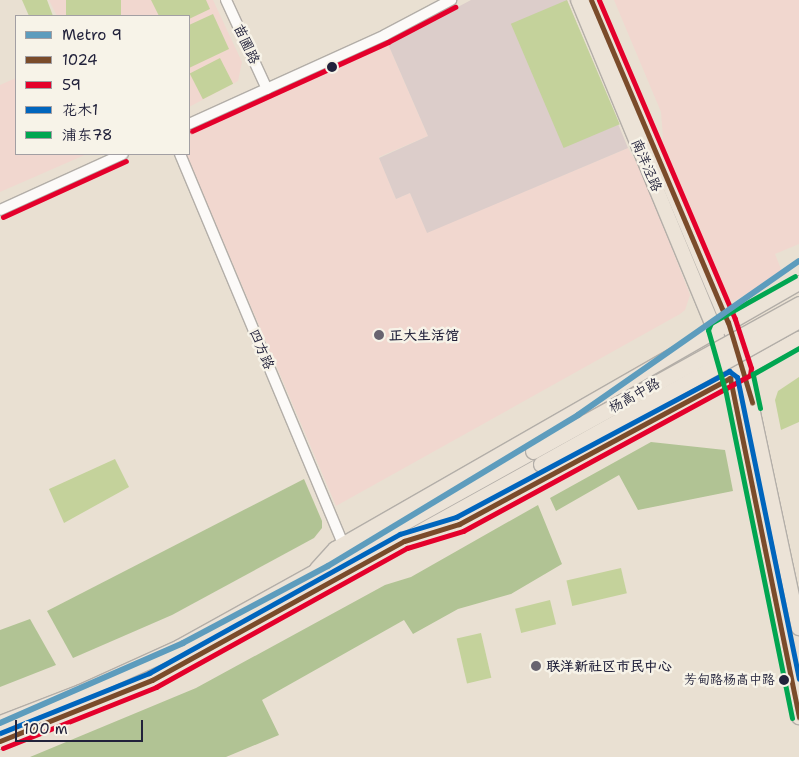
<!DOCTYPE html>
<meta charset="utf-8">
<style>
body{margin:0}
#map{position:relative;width:799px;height:757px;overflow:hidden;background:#e9e0d2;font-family:"Shantell Sans","LXGW WenKai TC",sans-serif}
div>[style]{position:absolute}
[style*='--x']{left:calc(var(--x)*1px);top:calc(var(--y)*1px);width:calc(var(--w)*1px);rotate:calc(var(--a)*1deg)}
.built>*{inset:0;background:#f1d7cf}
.industrial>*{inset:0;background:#dccdca}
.green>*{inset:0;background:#c4d29b;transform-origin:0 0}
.forest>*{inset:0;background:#b1c394}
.roads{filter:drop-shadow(1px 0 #b3aea8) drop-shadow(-1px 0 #b3aea8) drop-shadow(0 1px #b3aea8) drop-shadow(0 -1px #b3aea8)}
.minor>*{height:10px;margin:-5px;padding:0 5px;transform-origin:5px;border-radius:5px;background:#fcfaf8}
.major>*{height:14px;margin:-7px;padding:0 7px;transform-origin:7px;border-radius:7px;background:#ece3d7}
.highway>*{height:15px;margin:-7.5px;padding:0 7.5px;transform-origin:7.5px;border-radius:7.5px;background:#ece3d7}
.bridges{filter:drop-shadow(1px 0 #b3aea8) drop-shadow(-1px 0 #b3aea8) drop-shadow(0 1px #b3aea8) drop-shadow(0 -1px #b3aea8)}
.highway-bridge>*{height:15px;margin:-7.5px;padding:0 7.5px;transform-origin:7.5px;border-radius:7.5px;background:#ece3d7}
.bus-1>*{height:5px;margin:-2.5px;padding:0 2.5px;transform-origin:2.5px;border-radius:2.5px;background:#7a4b2a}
.bus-2>*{height:5px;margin:-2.5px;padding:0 2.5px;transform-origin:2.5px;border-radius:2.5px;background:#e4002b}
.bus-3>*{height:5px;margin:-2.5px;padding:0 2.5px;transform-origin:2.5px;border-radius:2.5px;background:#0065bd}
.bus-4>*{height:5px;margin:-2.5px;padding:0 2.5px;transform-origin:2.5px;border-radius:2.5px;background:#00a651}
.metro-1>*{height:6px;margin:-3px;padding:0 3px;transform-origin:3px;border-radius:3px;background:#5d9cbd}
.dots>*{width:14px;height:14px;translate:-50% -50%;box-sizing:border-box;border:2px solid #f7f3e8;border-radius:50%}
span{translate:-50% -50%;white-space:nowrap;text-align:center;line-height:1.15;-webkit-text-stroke:5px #f7f3e8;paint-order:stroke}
.bus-label{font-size:13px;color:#22223b}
.right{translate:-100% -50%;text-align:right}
.street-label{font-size:14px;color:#22223b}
.poi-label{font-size:14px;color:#22223b;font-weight:700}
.left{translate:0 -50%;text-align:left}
.legend{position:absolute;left:15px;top:15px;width:175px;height:140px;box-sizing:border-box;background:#f7f3e8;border:1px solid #a29fa3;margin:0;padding:6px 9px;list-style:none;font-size:15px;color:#22223b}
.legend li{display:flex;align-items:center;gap:10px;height:25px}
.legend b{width:25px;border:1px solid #a29fa3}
.scale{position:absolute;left:15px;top:720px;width:128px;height:22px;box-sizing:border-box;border:2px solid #22223b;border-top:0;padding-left:6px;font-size:15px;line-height:18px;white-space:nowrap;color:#22223b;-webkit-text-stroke:4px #f7f3e8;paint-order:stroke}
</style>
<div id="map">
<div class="built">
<div style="clip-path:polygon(49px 0,213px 0,242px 62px,238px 81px,189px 107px,189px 16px,57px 16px)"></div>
<div style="clip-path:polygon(614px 0,799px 0,799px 244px,775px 254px,783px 274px,734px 301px,727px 301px,724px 298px,664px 151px,661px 112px)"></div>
<div style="clip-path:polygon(388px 44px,428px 136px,379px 157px,396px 199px,410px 193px,427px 232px,628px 148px,643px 174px,690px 295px,685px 310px,680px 314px,336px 506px,186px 154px,189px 135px,193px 132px)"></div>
<div style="clip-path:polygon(16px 78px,16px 154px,87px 154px,0 192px,0 85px)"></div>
</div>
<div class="industrial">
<div style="clip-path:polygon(471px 0,567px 0,628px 148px,427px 233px,410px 193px,396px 199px,379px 158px,428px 136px,388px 44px)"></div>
</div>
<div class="green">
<div style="clip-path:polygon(22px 0,47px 0,53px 16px,29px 16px)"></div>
<div style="left:66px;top:0;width:55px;height:16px"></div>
<div style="clip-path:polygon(151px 0,206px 0,210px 9px,189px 19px,159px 16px)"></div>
<div style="left:567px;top:0;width:135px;height:61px;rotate:67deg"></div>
<div style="clip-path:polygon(213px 14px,229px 49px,189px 68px,189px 25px)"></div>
<div style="left:220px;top:58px;width:29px;height:34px;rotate:63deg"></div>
<div style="clip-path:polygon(799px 377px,799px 422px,781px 430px,775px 400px,778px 391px)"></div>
<div style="clip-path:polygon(115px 459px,129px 487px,64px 523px,49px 489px)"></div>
<div style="left:621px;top:568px;width:26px;height:56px;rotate:77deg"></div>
<div style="left:550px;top:600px;width:25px;height:36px;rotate:76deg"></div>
<div style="left:481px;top:633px;width:46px;height:25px;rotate:77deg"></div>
</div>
<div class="forest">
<div style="clip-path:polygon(651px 442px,725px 450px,733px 491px,638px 510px,619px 475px,556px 511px,550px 498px)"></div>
<div style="clip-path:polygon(304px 479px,322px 521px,322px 528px,314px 538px,172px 615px,73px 658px,47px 611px)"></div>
<div style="clip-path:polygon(538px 505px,562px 564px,511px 594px,458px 609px,413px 634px,404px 620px,262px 700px,279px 735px,226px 757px,30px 757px,196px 688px,385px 585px,411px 577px)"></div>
<div style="clip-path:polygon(30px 619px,56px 665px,0 687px,0 630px)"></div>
</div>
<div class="roads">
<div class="minor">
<div style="--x:226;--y:0;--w:98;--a:65.3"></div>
<div style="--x:189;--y:124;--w:215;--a:-24.4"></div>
<div style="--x:385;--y:35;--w:75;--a:-27.9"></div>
<div style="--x:180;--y:154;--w:423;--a:67.3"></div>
<div style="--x:0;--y:210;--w:135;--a:-24.5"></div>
</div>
<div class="major">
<div style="--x:578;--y:0;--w:357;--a:67.5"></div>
<div style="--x:715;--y:330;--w:60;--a:73.7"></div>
<div style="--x:732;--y:388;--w:336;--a:78.5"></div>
<div style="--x:591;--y:0;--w:350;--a:67"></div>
<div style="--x:728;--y:322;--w:51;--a:71.6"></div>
<div style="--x:744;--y:370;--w:264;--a:78"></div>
<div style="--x:416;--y:538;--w:45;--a:-18"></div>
<div style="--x:459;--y:524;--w:387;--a:-28.6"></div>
<div style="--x:317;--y:569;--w:27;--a:-48"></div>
<div style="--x:335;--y:549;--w:535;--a:-29.82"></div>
</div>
<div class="highway">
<div style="--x:0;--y:723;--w:86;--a:-21.2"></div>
<div style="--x:80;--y:692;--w:109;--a:-24.4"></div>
<div style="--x:179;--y:647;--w:405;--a:-29"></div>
<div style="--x:0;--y:741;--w:164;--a:-21.9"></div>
<div style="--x:152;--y:680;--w:445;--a:-29"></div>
</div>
</div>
<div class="bridges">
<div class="highway-bridge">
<div style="--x:533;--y:451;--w:304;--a:-28.9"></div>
<div style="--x:541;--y:464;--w:295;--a:-29.2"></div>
</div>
</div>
<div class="bus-1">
<div style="--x:591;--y:0;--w:350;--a:67"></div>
<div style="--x:728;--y:322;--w:84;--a:73.3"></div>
<div style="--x:0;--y:741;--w:164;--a:-21.9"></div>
<div style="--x:152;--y:680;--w:288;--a:-28.9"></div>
<div style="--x:404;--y:541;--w:58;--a:-17.2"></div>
<div style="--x:459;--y:524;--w:308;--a:-28.3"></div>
<div style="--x:730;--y:378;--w:346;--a:78.5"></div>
</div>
<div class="bus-2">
<div style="--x:192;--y:131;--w:215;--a:-24.4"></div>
<div style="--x:388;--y:42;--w:76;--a:-27.6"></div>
<div style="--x:3;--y:217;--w:135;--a:-24.5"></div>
<div style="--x:3;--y:748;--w:165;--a:-21.7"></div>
<div style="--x:156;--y:687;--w:287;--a:-29"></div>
<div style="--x:407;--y:548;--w:59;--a:-16.9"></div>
<div style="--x:463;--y:531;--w:327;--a:-28.5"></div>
<div style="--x:750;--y:375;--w:7;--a:-82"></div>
<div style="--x:751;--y:368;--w:52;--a:-108.1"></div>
<div style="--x:735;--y:319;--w:347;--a:-113.1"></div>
</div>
<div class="bus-3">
<div style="--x:0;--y:733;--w:161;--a:-21.9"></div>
<div style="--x:149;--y:673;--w:287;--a:-29"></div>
<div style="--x:400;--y:534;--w:59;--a:-16.9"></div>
<div style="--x:456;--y:517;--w:310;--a:-28.1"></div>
<div style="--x:729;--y:371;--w:10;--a:37"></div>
<div style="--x:737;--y:377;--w:308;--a:78.4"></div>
</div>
<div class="bus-4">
<div style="--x:760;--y:408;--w:35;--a:-102"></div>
<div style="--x:753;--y:374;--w:53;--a:-29.5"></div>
<div style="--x:792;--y:718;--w:335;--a:-101.5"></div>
<div style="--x:725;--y:390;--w:62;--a:-105.8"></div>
<div style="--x:708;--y:330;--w:8;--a:-67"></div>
<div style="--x:711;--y:323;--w:96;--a:-29.2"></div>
</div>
<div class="metro-1">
<div style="--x:0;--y:723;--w:200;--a:-23.6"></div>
<div style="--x:183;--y:643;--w:164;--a:-28"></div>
<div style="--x:328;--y:566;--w:292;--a:-31.1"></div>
<div style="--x:578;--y:415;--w:269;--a:-34.9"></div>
</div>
<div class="dots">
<div style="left:332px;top:67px;background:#22223b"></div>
<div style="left:379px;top:335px;background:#686470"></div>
<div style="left:536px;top:666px;background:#686470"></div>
<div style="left:784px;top:680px;background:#22223b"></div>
</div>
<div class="bus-label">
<span class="right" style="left:775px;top:680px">芳甸路杨高中路</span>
</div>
<div class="street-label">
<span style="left:247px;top:44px;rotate:65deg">苗圃路</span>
<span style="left:647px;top:165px;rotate:67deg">南洋泾路</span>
<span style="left:262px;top:349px;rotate:67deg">四方路</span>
<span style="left:634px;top:395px;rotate:-29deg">杨高中路</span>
</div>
<div class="poi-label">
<span class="left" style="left:389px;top:335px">正大生活馆</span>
<span class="left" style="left:546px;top:666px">联洋新社区市民中心</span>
</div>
<ul class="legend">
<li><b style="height:6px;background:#5d9cbd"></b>Metro 9</li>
<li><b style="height:6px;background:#7a4b2a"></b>1024</li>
<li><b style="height:6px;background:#e4002b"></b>59</li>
<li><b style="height:6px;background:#0065bd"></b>花木1</li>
<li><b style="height:6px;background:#00a651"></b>浦东78</li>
</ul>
<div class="scale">100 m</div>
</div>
